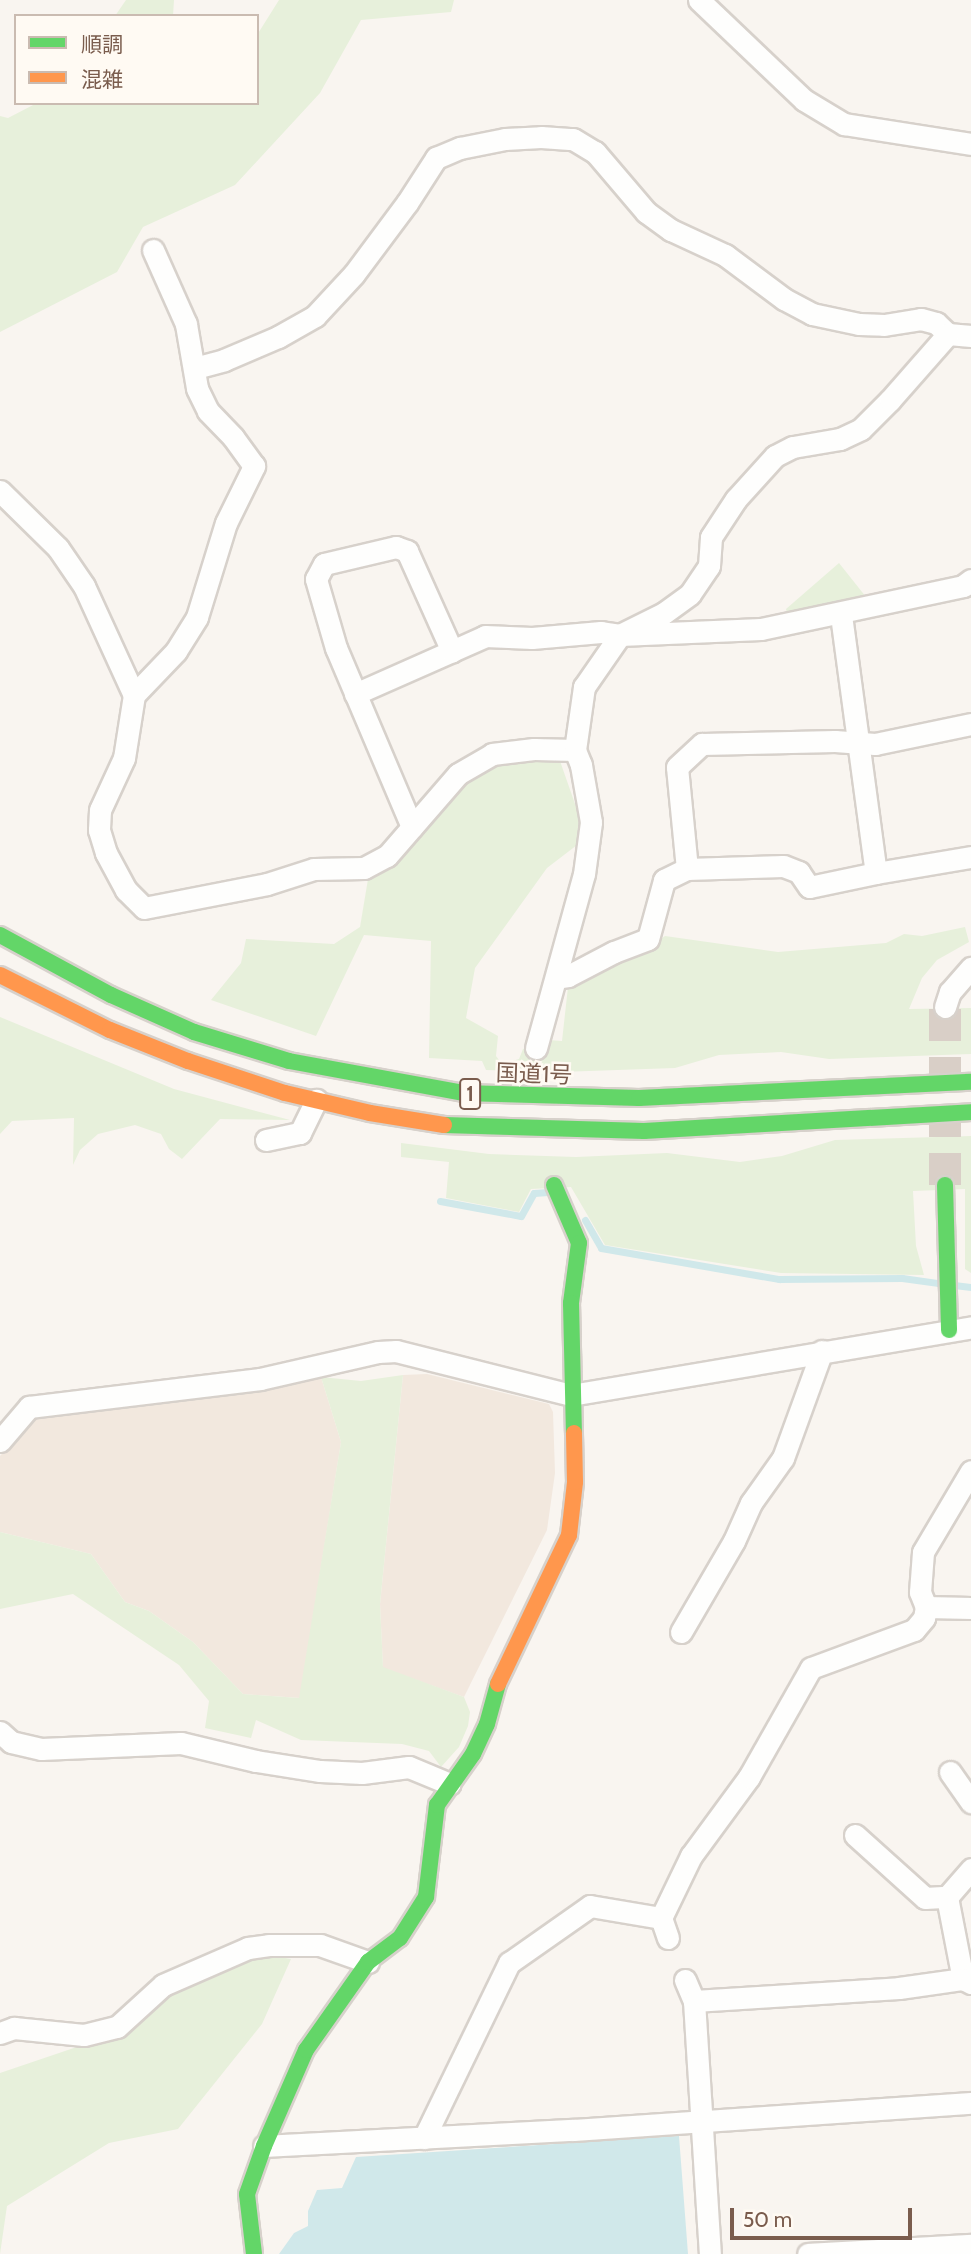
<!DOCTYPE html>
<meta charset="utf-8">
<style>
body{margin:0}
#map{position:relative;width:971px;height:2254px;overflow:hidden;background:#f9f5f0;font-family:Cabin,"Noto Sans JP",sans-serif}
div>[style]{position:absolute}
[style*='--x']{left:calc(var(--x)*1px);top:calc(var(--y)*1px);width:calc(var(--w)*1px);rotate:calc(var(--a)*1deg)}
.residential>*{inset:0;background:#f2e8de}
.green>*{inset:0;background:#e7f0db}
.water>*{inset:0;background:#d0e8ea}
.stream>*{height:7px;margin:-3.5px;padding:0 3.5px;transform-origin:3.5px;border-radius:3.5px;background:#d0e8ea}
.secondary-tunnel>*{height:32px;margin-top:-16px;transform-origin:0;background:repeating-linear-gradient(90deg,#d9cfc7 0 32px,transparent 0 48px)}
.roads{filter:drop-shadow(2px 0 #d7d1cb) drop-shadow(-2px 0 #d7d1cb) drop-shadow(0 2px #d7d1cb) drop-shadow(0 -2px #d7d1cb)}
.street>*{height:21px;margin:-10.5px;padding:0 10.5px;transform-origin:10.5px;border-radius:10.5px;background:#fefefd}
.fast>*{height:16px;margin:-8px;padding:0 8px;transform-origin:8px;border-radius:8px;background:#63d668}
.slow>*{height:16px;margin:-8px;padding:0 8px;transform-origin:8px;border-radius:8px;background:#ff974d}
span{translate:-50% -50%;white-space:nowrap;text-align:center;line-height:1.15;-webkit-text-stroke:5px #fffaf3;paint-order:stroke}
.shield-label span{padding:2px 5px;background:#fffaf3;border:2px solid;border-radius:5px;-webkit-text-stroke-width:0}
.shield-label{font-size:21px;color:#7a5c4d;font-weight:700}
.street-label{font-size:23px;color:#7a5c4d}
.legend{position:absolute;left:14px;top:14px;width:245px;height:91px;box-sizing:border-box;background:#fffaf3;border:2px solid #cabbb1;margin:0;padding:9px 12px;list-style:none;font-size:21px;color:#7a5c4d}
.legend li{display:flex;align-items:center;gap:14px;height:35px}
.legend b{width:35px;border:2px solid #cabbb1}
.scale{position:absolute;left:730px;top:2208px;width:182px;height:32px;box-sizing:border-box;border:4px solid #7a5c4d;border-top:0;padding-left:9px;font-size:21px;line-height:24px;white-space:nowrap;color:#7a5c4d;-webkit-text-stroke:5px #fffaf3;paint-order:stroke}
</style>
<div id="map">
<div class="residential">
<div style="clip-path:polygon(427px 1374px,549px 1404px,553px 1412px,555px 1473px,547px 1530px,464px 1697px,383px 1668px,380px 1604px,403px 1375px)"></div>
<div style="clip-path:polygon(321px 1377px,341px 1442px,300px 1698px,243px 1694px,193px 1642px,149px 1611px,125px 1602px,91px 1554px,0 1532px,0 1456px,37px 1416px)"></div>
</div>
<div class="green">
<div style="clip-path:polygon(126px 0,174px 0,173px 16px,115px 16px)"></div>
<div style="clip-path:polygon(279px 0,454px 0,451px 12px,361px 20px,320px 93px,235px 185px,143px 227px,117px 272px,0 332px,0 116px,8px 118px,37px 103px,257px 103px,257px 35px)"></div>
<div style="clip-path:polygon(839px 563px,870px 602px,788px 617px,786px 609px)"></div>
<div style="clip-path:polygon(536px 756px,560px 761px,581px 821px,577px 845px,547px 868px,475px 968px,466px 1018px,498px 1036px,496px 1056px,502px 1064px,519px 1059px,523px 1049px,548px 1040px,562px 1041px,568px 987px,615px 960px,644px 951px,665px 936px,778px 952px,886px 943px,904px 934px,922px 936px,965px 927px,969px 942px,937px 960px,922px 978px,909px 1009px,971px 1008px,971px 1054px,829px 1059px,781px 1052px,719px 1055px,675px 1068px,560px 1072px,486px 1070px,482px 1061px,429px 1058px,431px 941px,364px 935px,316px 1036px,211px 1000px,241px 963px,246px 939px,334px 944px,360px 927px,368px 879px,397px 861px,465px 780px,497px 763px)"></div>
<div style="clip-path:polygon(0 1017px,174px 1089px,290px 1120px,220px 1119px,182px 1159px,169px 1149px,161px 1134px,135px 1125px,98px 1134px,80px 1150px,73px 1165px,74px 1118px,12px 1121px,0 1134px)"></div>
<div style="clip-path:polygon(971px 1136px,971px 1273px,965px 1269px,965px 1189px,913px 1191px,916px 1246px,924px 1275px,781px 1273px,605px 1245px,571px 1187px,531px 1189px,519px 1212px,446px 1198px,449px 1162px,401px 1157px,401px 1143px,489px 1154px,576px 1157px,667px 1153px,740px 1162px,782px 1156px,835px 1140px)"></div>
<div style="clip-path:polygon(403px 1375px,380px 1604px,383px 1667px,464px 1697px,470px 1712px,468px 1726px,459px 1747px,441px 1767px,429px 1751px,402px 1744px,301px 1740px,256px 1720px,251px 1738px,205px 1728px,209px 1701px,179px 1665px,73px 1594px,0 1609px,0 1532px,91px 1554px,125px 1602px,149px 1611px,193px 1642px,243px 1694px,299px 1698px,341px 1442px,321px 1377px,361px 1381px)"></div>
<div style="clip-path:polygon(250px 1952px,291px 1959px,262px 2024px,178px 2129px,109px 2143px,7px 2206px,0 2254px,0 2073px,121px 2032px,161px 1993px)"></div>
</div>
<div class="water">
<div style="clip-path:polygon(679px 2136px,688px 2254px,279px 2254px,294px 2233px,308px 2226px,308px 2211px,317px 2190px,342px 2188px,356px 2157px)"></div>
</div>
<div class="stream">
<div style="--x:440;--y:1201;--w:82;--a:10.5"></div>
<div style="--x:521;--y:1216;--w:26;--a:-61"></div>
<div style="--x:534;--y:1193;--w:14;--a:-4"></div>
<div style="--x:585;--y:1220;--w:32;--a:60"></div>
<div style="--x:601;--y:1248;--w:181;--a:9.9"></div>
<div style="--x:779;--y:1279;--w:123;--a:-0.5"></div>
<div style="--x:902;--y:1278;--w:37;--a:8"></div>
<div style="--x:954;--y:1285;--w:17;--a:7"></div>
</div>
<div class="secondary-tunnel">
<div style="--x:945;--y:1185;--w:178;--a:-90"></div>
</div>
<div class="roads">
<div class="street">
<div style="--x:699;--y:0;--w:145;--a:43.6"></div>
<div style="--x:804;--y:100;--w:47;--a:31"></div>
<div style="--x:844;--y:124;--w:129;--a:8.9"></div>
<div style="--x:195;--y:368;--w:30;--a:-15"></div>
<div style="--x:224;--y:360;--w:59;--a:-23.1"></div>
<div style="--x:278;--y:337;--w:43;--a:-29.6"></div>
<div style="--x:315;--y:316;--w:57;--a:-47.1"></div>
<div style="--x:354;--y:274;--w:89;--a:-53.3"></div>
<div style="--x:407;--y:203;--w:54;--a:-57.2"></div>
<div style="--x:436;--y:158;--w:26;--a:-23"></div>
<div style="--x:460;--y:148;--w:46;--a:-11.3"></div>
<div style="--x:505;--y:139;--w:36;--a:-3"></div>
<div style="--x:541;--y:137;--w:32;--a:4"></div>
<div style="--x:573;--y:139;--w:26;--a:31"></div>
<div style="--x:595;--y:152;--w:79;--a:49.6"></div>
<div style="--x:646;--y:212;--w:31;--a:36"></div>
<div style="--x:671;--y:230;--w:60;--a:24.8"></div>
<div style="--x:725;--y:255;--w:74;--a:36.7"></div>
<div style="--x:784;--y:299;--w:32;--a:28"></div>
<div style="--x:812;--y:314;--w:48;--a:12"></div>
<div style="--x:859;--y:324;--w:25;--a:2"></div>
<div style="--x:884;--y:325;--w:37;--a:-9"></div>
<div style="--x:921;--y:319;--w:16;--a:15"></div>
<div style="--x:936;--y:323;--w:16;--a:43"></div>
<div style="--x:948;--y:334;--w:23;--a:5"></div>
<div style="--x:0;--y:491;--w:81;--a:44.5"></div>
<div style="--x:58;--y:548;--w:46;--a:55.6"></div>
<div style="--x:84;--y:586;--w:120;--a:65.4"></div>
<div style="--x:134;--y:695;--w:64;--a:99"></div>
<div style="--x:124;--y:758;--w:57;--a:114.8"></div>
<div style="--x:100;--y:810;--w:20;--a:93"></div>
<div style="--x:99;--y:830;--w:24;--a:73"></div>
<div style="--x:106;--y:853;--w:42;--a:61.6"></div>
<div style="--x:126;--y:890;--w:25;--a:45"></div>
<div style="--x:144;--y:908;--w:125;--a:-11"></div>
<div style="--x:267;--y:884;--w:49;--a:-17.7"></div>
<div style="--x:314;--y:869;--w:50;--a:-1.1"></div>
<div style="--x:364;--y:868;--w:26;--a:-28"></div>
<div style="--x:387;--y:856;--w:108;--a:-49.1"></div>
<div style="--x:458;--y:774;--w:39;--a:-30"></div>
<div style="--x:492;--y:754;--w:42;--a:-6.8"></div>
<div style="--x:534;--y:749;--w:41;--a:1.4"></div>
<div style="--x:841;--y:615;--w:260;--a:82.3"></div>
<div style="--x:876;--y:873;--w:96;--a:-9.6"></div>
<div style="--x:355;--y:694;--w:106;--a:-23.9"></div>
<div style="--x:134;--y:695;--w:61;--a:-46.3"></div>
<div style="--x:176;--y:651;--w:40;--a:-58"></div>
<div style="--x:197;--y:617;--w:98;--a:-72.9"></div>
<div style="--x:226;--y:523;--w:64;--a:-63.8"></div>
<div style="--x:254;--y:466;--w:36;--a:-126"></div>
<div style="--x:233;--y:437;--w:36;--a:-134"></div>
<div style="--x:208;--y:411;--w:25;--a:-116"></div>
<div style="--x:197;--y:388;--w:65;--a:-99.8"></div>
<div style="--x:186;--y:324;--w:81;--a:-114"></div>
<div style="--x:412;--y:827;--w:194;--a:-113"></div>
<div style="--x:336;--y:648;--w:72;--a:-106.2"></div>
<div style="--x:316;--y:579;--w:17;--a:-62"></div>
<div style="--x:324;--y:564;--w:74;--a:-13.3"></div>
<div style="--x:396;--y:547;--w:12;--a:20"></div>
<div style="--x:407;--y:551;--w:110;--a:65.8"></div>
<div style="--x:452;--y:651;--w:36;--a:-24"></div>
<div style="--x:485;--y:636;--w:47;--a:2.4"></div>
<div style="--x:532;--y:638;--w:69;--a:-5"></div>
<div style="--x:601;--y:632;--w:19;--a:9"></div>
<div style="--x:620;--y:635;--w:49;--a:-26.6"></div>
<div style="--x:664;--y:613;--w:32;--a:-36"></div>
<div style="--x:690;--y:594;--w:34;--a:-56"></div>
<div style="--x:709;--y:566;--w:29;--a:-86"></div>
<div style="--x:711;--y:537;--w:45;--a:-56.7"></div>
<div style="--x:736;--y:499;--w:58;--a:-47.8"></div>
<div style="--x:775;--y:456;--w:20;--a:-27"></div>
<div style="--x:793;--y:447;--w:48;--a:-9.7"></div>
<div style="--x:840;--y:439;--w:23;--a:-25"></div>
<div style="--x:861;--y:429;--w:41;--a:-45"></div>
<div style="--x:890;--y:400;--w:88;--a:-48.7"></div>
<div style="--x:876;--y:873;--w:68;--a:168.2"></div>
<div style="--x:809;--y:887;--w:18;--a:-124"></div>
<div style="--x:799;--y:872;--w:17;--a:-159"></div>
<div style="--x:783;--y:866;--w:96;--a:178.2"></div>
<div style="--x:687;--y:869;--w:102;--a:-95.6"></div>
<div style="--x:677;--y:767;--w:34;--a:-43"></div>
<div style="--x:702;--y:744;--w:133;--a:-1.3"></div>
<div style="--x:835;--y:741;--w:40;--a:4.3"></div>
<div style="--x:875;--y:744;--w:98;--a:-11.8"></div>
<div style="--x:556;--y:978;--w:12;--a:-9"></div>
<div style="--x:568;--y:976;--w:52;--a:-27.6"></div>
<div style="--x:614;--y:952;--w:36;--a:-21"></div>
<div style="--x:648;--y:939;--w:61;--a:-74.8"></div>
<div style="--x:664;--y:880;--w:25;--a:-26"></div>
<div style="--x:945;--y:1007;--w:16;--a:-72"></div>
<div style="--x:950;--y:992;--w:32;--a:-49"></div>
<div style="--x:536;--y:1048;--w:180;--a:-74.6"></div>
<div style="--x:584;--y:874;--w:52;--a:-82.3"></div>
<div style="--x:591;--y:822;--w:58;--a:-100"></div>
<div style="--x:581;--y:765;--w:16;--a:-112"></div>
<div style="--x:575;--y:750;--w:64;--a:-81.9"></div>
<div style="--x:584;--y:687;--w:63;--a:-55.3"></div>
<div style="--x:620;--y:635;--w:141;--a:-2.4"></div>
<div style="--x:761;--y:629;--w:207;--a:-12"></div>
<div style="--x:963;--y:586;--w:10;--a:-37"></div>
<div style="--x:266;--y:1140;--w:35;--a:-12"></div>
<div style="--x:300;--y:1133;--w:37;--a:-64"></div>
<div style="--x:0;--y:1441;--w:45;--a:-49.5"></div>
<div style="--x:29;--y:1407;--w:233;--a:-6.9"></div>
<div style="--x:260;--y:1379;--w:121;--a:-12.9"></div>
<div style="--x:378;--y:1352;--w:18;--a:-3"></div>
<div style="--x:396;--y:1351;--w:180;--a:14.1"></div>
<div style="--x:571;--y:1395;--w:406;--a:-9.6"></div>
<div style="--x:926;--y:1607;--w:16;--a:-112"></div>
<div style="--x:920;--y:1592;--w:40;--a:-85.7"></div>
<div style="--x:923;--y:1552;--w:94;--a:-59.3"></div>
<div style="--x:681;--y:1632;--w:105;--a:-59.8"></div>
<div style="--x:734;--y:1541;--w:42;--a:-65.9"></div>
<div style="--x:751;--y:1503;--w:55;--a:-54.6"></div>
<div style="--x:783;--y:1458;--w:114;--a:-70"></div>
<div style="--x:0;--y:1732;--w:15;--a:42"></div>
<div style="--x:11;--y:1742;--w:31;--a:13"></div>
<div style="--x:41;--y:1749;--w:140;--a:-2.5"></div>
<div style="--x:181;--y:1743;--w:77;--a:13.5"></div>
<div style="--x:256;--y:1761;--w:65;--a:8.9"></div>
<div style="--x:320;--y:1771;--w:42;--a:2.7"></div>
<div style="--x:362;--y:1773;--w:47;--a:-7.3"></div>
<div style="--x:409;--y:1767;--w:44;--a:22.5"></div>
<div style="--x:950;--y:1772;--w:37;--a:55"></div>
<div style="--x:855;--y:1835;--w:94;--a:42"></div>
<div style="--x:925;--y:1898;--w:22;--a:-3"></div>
<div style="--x:947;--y:1897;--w:37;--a:-49"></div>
<div style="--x:947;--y:1897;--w:84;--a:79"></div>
<div style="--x:668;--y:1938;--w:21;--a:-109"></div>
<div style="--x:661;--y:1918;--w:69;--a:-64.2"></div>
<div style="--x:691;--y:1856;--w:98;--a:-53.7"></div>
<div style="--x:749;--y:1777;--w:125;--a:-60.4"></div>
<div style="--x:811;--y:1668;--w:110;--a:-20.3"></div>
<div style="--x:914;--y:1630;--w:16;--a:-50"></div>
<div style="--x:924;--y:1618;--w:11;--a:-80"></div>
<div style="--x:926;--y:1607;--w:45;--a:1.3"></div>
<div style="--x:685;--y:1980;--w:23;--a:67"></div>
<div style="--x:694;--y:2001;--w:254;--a:86.4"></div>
<div style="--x:694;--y:2001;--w:205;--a:-3.6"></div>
<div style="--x:899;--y:1988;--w:65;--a:-8"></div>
<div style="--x:963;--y:1979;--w:9;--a:27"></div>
<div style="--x:0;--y:2033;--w:15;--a:-20"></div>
<div style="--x:14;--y:2028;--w:70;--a:5.7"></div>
<div style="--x:84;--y:2035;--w:34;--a:-14"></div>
<div style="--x:117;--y:2027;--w:62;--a:-42.4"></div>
<div style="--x:163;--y:1985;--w:93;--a:-23.5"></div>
<div style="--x:248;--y:1948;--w:21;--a:-8"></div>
<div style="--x:269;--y:1945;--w:51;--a:0"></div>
<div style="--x:320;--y:1945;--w:51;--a:19.5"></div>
<div style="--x:424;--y:2138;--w:195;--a:-64.1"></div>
<div style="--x:509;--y:1963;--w:99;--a:-35.1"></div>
<div style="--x:590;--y:1906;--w:72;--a:9.6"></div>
<div style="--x:264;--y:2146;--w:309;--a:-3"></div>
<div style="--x:573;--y:2130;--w:399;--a:-3.9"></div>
<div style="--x:808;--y:2254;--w:163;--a:-3.2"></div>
</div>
<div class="fast">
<div style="--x:0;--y:935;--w:126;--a:28.4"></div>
<div style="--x:111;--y:995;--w:91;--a:24"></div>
<div style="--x:194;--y:1032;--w:99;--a:17"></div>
<div style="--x:289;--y:1061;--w:177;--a:10.4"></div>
<div style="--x:463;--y:1093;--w:176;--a:1.6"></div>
<div style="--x:639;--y:1098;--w:332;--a:-2.8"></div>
<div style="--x:444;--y:1125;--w:200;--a:1.7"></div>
<div style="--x:644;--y:1131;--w:328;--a:-3.3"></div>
<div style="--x:554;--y:1185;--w:63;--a:66.7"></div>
<div style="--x:579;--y:1243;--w:61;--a:97.6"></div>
<div style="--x:571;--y:1303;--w:130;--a:88.7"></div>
<div style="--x:945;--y:1185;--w:145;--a:88.4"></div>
<div style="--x:254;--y:2254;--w:60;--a:-96.7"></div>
<div style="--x:247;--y:2194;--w:51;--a:-70.5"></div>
<div style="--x:264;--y:2146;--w:105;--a:-66.4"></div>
<div style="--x:306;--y:2050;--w:108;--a:-54.8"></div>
<div style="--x:368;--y:1962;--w:40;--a:-37"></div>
<div style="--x:400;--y:1938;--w:49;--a:-57.6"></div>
<div style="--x:426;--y:1897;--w:93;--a:-83.2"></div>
<div style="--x:437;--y:1805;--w:62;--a:-54.8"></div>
<div style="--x:473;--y:1754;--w:33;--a:-65"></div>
<div style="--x:487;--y:1724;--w:41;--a:-74.6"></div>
</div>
<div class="slow">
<div style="--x:0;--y:975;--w:123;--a:26.6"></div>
<div style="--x:110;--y:1030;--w:84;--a:21.7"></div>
<div style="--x:188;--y:1061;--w:102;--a:18.3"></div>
<div style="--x:285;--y:1093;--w:87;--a:13.2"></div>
<div style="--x:370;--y:1113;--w:75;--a:9.2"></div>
<div style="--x:498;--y:1684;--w:165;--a:-64.5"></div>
<div style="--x:569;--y:1535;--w:53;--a:-83.5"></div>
<div style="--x:575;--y:1482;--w:49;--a:-91.2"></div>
</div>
</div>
<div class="shield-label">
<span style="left:470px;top:1094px">1</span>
</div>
<div class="street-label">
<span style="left:534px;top:1074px;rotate:2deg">国道1号</span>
</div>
<ul class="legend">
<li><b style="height:9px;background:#63d668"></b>順調</li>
<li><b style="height:9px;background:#ff974d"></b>混雑</li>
</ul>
<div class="scale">50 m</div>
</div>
